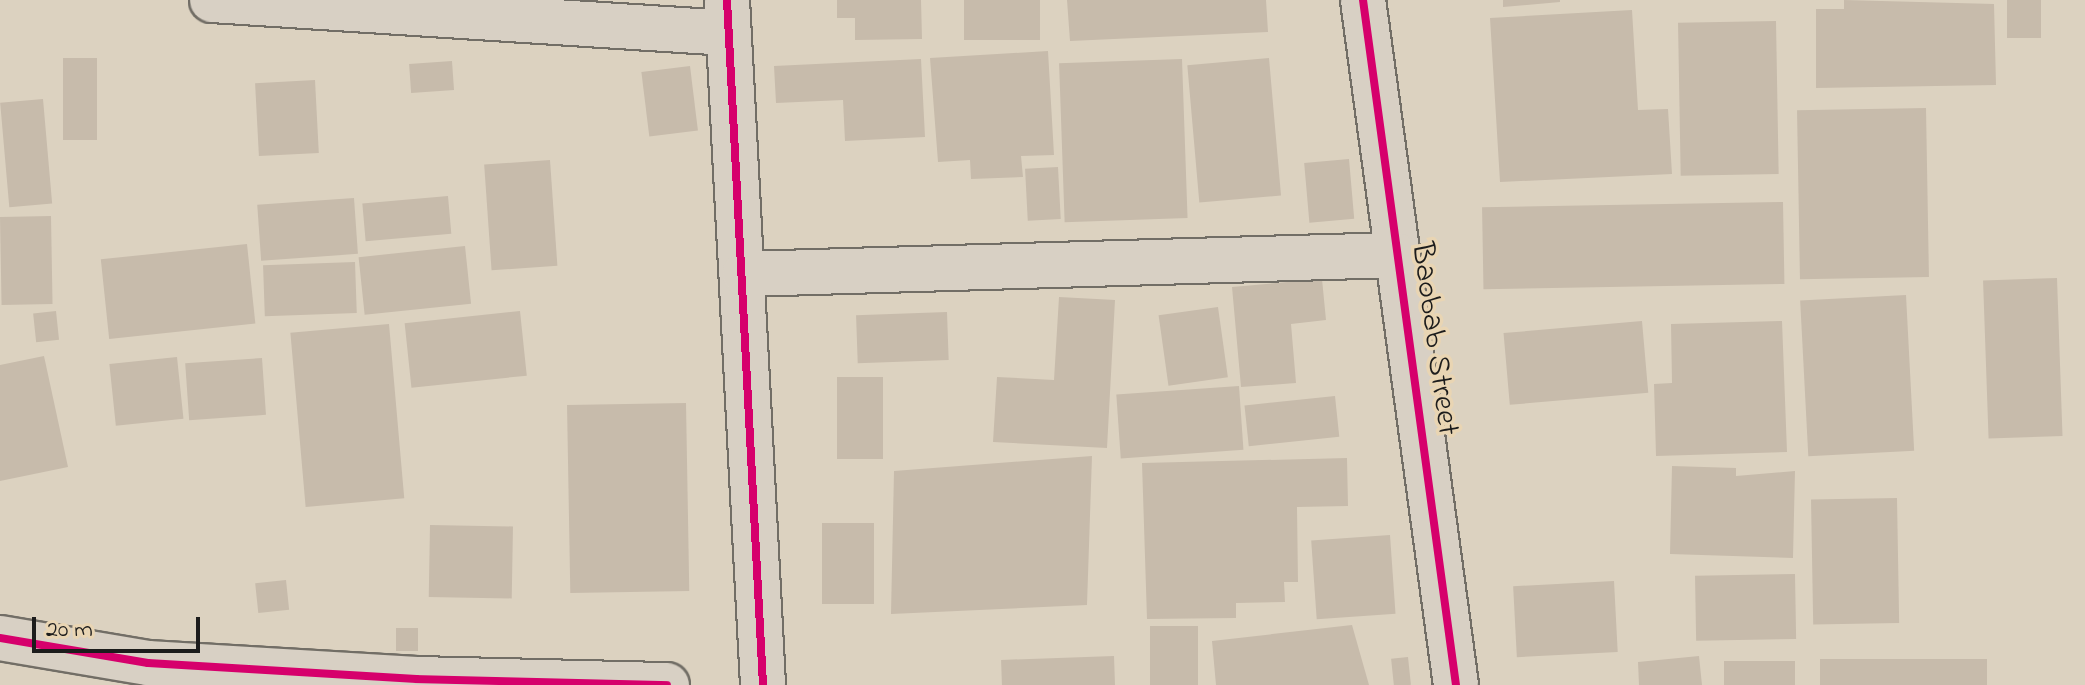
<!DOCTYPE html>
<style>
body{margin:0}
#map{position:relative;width:2085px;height:685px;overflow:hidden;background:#dcd2c0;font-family:"Indie Flower",sans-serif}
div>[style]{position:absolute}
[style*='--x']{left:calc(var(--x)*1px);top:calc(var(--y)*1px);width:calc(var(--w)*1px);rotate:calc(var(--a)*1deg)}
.building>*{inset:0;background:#c7bbab;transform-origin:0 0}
.roads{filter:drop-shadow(2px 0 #726e66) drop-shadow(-2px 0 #726e66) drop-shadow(0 2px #726e66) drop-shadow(0 -2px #726e66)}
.minor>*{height:44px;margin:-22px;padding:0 22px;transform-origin:22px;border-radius:22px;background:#d8d0c4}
.cycleway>*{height:8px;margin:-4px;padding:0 4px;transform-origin:4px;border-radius:4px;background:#d6006c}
span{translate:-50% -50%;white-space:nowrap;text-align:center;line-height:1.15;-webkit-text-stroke:7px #e9d5b3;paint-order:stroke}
.street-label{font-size:32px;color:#1c1c1c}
.scale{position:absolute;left:32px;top:617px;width:168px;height:36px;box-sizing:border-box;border:4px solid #1c1c1c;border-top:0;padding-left:10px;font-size:24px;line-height:28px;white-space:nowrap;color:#1c1c1c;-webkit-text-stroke:6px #e9d5b3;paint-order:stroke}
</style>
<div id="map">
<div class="building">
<div style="clip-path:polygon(837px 0,921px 0,922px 39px,855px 40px,855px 18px,837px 18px)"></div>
<div style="left:964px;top:0;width:76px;height:40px"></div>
<div style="clip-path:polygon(1067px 0,1266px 0,1268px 32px,1070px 41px)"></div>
<div style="clip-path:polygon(1503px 0,1560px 0,1560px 2px,1503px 7px)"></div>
<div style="clip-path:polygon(1844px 0,1994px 4px,1996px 85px,1816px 88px,1816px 9px,1844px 9px)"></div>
<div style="left:2007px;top:0;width:34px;height:38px"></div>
<div style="clip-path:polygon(1632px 10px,1638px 110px,1668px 109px,1672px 174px,1500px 182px,1490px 18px)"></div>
<div style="left:1776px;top:21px;width:153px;height:98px;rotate:89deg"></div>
<div style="clip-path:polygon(1048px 51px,1054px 155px,1021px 156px,1023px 177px,971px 179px,970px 160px,938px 162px,930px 58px)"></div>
<div style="left:63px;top:58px;width:34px;height:82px"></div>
<div style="left:1269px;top:58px;width:138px;height:82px;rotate:85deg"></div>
<div style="clip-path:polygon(921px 59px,925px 137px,845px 141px,843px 100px,776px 103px,774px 66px)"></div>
<div style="left:1182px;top:59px;width:159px;height:123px;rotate:88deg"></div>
<div style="left:452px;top:61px;width:29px;height:43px;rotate:86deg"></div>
<div style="left:690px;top:66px;width:65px;height:49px;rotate:83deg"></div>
<div style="left:315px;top:80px;width:73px;height:60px;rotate:87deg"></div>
<div style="left:43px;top:99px;width:105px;height:43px;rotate:85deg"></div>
<div style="left:1926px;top:108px;width:169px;height:129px;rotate:89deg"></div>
<div style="left:1349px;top:159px;width:60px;height:45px;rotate:85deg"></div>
<div style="left:550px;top:160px;width:106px;height:66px;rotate:86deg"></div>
<div style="left:1058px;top:167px;width:52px;height:33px;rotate:87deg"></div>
<div style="left:448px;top:196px;width:38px;height:86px;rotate:85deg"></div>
<div style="left:354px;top:198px;width:56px;height:97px;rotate:86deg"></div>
<div style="left:1783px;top:202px;width:82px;height:301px;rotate:89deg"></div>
<div style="left:51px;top:216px;width:88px;height:51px;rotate:89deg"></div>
<div style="left:247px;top:244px;width:80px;height:147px;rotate:84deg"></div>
<div style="left:465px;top:246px;width:58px;height:107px;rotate:84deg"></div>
<div style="left:355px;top:262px;width:51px;height:92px;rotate:88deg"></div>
<div style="left:2057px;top:278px;width:158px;height:74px;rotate:88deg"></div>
<div style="clip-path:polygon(1322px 279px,1326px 320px,1291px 324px,1296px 383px,1241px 387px,1232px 287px)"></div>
<div style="left:1906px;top:295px;width:156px;height:106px;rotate:87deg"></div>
<div style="clip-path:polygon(1059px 297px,1115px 300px,1107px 448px,993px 442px,997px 377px,1054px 380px)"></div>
<div style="left:1218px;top:307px;width:71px;height:60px;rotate:82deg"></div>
<div style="left:56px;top:311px;width:29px;height:23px;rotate:84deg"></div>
<div style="left:520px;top:311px;width:65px;height:116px;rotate:84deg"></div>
<div style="left:947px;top:312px;width:48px;height:91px;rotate:88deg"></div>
<div style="left:1642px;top:321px;width:72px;height:139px;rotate:85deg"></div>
<div style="clip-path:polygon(1782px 321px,1787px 452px,1656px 456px,1654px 384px,1672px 383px,1671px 324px)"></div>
<div style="left:389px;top:324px;width:175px;height:99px;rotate:85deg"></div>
<div style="clip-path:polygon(44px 356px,68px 467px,0 481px,0 365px)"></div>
<div style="left:177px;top:357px;width:62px;height:68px;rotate:84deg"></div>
<div style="left:262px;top:358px;width:57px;height:77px;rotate:86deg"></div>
<div style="left:837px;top:377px;width:46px;height:82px"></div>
<div style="left:1239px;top:386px;width:64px;height:123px;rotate:86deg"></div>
<div style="left:1335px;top:396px;width:41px;height:91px;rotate:84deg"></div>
<div style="left:686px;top:403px;width:188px;height:119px;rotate:89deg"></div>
<div style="clip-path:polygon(1092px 456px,1087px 605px,891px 614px,894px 471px)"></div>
<div style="clip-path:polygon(1347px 458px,1348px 506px,1297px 507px,1298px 582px,1284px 582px,1285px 602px,1236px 603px,1236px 618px,1147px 619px,1142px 463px)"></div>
<div style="clip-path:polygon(1672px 466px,1736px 468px,1736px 476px,1795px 471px,1793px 558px,1670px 554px)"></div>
<div style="left:1897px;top:498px;width:125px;height:86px;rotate:89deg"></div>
<div style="left:822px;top:523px;width:52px;height:81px"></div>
<div style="left:430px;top:525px;width:83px;height:72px;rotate:1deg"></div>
<div style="left:1390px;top:535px;width:79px;height:79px;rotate:86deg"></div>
<div style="left:1795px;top:574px;width:65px;height:100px;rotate:89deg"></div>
<div style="left:286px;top:580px;width:30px;height:31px;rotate:84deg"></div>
<div style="left:1614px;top:581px;width:71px;height:101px;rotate:87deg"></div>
<div style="clip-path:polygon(1352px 625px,1369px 685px,1216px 685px,1212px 641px)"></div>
<div style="left:1150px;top:626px;width:48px;height:59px"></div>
<div style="left:396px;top:628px;width:22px;height:23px"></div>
<div style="left:1114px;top:656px;width:29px;height:113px;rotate:88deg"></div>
<div style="clip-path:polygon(1699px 656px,1702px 685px,1639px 685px,1638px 662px)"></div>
<div style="left:1408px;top:657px;width:28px;height:17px;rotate:84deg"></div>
<div style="left:1820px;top:659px;width:167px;height:26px"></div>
<div style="left:1795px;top:661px;width:24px;height:71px;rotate:90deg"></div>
</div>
<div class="roads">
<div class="minor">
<div style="--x:212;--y:0;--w:517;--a:3.66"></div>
<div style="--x:727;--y:0;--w:686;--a:86.99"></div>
<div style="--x:1363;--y:0;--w:691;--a:82.27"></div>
<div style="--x:745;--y:274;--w:651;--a:-1.67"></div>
<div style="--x:0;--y:638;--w:150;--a:9.6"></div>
<div style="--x:148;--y:663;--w:269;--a:3.4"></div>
<div style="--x:417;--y:679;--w:250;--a:1.4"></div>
</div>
</div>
<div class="cycleway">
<div style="--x:727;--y:0;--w:686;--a:86.99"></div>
<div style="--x:1363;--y:0;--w:691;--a:82.27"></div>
<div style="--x:0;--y:638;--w:150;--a:9.6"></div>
<div style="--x:148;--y:663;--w:269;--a:3.4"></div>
<div style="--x:417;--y:679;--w:250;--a:1.4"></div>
</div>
<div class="street-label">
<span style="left:1433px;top:339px;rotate:82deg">Baobab Street</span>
</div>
<div class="scale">20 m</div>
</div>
